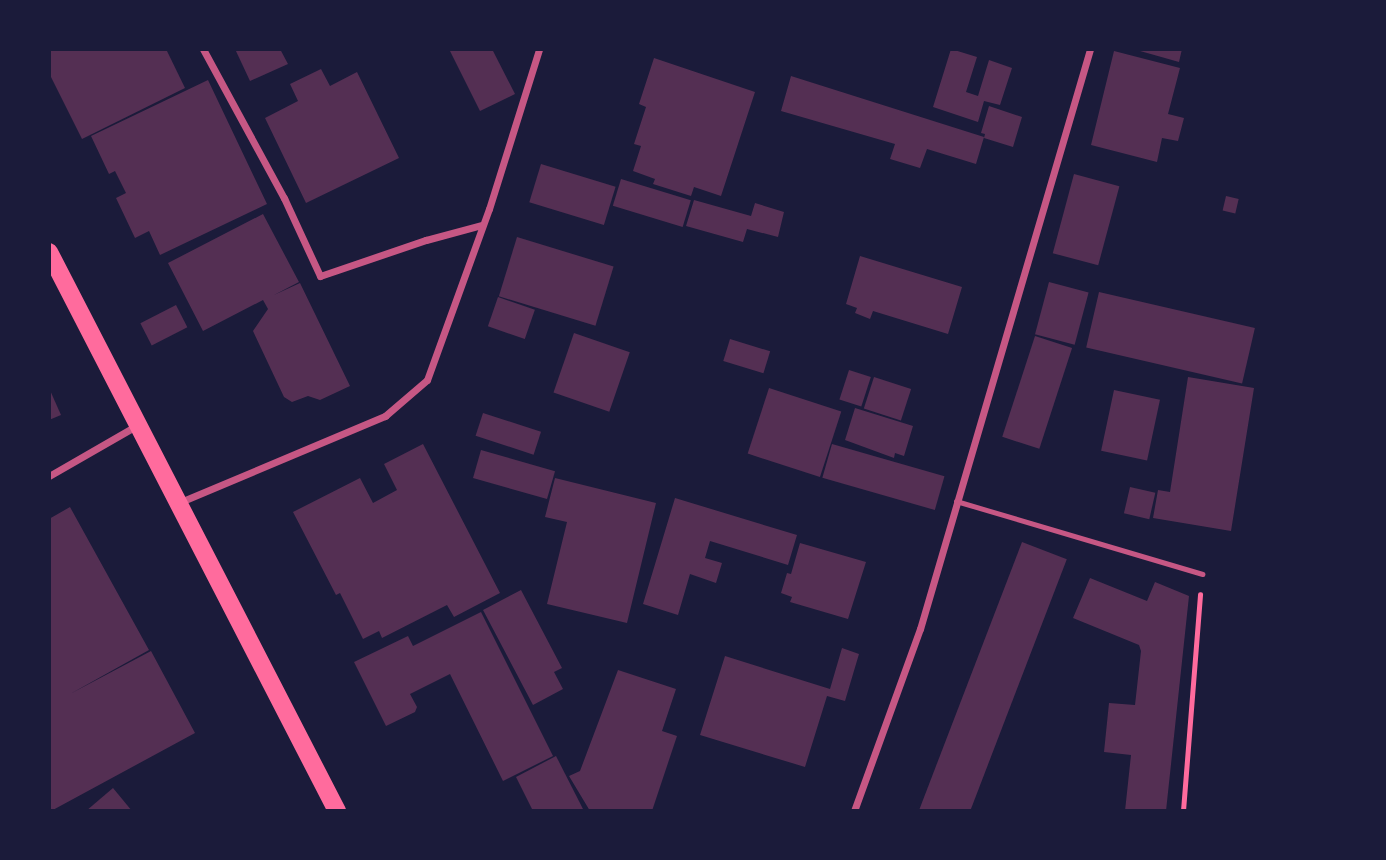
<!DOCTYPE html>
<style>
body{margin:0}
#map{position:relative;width:1386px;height:860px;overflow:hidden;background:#1b1b3a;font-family:Lato,sans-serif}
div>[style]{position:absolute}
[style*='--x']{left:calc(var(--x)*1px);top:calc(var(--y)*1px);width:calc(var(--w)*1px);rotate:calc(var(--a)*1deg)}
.building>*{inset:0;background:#542f53;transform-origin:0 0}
.path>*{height:4.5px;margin:-2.25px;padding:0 2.25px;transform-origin:2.25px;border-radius:2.25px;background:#ff6b9d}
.service>*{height:5px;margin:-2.5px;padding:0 2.5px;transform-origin:2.5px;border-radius:2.5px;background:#c65784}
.minor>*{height:7px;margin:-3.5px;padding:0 3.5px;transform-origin:3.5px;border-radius:3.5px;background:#c65784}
.primary>*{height:18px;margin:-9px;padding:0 9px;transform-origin:9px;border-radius:9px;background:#ff6b9d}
span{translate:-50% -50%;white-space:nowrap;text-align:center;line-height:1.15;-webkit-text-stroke:5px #1b1b3a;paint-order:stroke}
.frame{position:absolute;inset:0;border:51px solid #1b1b3a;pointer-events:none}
</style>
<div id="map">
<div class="building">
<div style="clip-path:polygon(49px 49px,166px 49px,185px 88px,82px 139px,49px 73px)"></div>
<div style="clip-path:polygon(235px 49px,280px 49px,288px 64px,250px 81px)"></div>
<div style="clip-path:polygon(449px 49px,492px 49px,515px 94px,480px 111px)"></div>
<div style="clip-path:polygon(951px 49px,977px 57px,966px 92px,978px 96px,989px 60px,1012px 68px,1000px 105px,984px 101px,978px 122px,933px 107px)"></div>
<div style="clip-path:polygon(1133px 49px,1182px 49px,1179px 62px)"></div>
<div style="clip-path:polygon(1114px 51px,1180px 68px,1168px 114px,1184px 118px,1178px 141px,1162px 138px,1157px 162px,1091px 145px)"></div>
<div style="clip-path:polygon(654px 58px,755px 92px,721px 196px,694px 187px,691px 196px,653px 184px,655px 179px,633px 171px,641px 146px,634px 144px,646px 107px,639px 104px)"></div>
<div style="clip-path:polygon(321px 69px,330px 86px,357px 72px,399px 158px,306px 203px,265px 118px,298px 101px,290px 84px)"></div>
<div style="clip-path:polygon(791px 76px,984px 137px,976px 164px,927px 149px,920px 168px,890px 159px,895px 144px,781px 111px)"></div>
<div style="clip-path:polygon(208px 80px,267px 204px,160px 255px,149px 231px,135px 238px,116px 198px,126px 193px,115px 171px,109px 174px,91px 136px)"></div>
<div style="clip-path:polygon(989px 106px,1022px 117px,1013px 147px,984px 138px,985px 134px,981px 133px)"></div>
<div style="left:541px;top:164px;width:78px;height:40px;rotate:17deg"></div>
<div style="left:1074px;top:174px;width:47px;height:82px;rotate:15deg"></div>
<div style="left:621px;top:179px;width:73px;height:28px;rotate:17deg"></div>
<div style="left:1226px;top:196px;width:13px;height:15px;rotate:13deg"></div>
<div style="clip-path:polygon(694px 200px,751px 216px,755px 203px,784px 212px,778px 237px,747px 229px,743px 242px,686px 226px)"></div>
<div style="clip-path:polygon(263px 214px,299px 282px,274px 295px,300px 283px,350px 386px,320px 400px,308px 396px,292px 402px,284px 397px,253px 331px,268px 309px,263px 300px,203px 331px,168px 263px)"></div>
<div style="left:517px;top:237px;width:101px;height:62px;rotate:17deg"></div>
<div style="clip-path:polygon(860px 256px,962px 287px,948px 334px,873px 311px,870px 319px,855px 313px,857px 308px,846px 304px)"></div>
<div style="left:1049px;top:282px;width:41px;height:54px;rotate:15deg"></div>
<div style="left:1099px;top:292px;width:160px;height:57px;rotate:13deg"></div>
<div style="left:498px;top:297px;width:39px;height:31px;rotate:19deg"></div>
<div style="left:176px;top:305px;width:25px;height:40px;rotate:63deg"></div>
<div style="left:574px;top:333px;width:59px;height:63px;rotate:19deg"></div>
<div style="left:1035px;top:336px;width:39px;height:106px;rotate:18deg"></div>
<div style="left:730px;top:339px;width:42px;height:23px;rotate:17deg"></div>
<div style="left:849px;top:370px;width:23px;height:31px;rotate:18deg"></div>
<div style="left:874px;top:377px;width:39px;height:33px;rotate:18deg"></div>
<div style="clip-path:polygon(1188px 377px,1254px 388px,1231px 531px,1153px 518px,1158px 490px,1170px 492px)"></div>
<div style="clip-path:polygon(49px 388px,61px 415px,49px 420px)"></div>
<div style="left:769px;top:388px;width:76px;height:69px;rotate:18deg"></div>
<div style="left:1114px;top:390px;width:47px;height:62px;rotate:12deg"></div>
<div style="clip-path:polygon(855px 408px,913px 426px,904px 456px,895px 453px,894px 458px,845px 440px)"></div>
<div style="left:483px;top:413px;width:61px;height:24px;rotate:18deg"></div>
<div style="clip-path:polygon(423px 444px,500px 593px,454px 617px,447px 605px,382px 638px,379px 631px,363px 639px,340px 593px,336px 595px,293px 512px,360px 478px,373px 503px,397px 490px,384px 464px)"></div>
<div style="left:832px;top:444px;width:117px;height:35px;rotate:16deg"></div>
<div style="left:481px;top:450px;width:77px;height:29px;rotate:16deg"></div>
<div style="clip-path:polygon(555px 478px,656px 503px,627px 623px,547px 604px,567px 522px,545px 517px)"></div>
<div style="left:1130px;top:487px;width:26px;height:27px;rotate:13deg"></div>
<div style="clip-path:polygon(675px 498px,797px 535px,788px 565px,710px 541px,705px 558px,722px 563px,716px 583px,690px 574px,678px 615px,643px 604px)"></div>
<div style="clip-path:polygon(70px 507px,149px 650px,70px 694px,151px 651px,195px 733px,51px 811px,49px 519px)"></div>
<div style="left:1022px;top:542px;width:48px;height:287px;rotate:21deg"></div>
<div style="clip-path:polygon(800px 543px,866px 562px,848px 619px,790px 602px,792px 597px,781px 593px,787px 573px,791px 574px)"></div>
<div style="clip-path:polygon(1090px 578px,1147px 601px,1155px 582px,1189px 596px,1166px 811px,1125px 811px,1131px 755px,1104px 752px,1109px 703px,1135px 705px,1141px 651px,1139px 645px,1073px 618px)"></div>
<div style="clip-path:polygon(521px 590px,562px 668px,554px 672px,563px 689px,533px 705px,483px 610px)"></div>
<div style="clip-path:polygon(481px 612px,553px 756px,503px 781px,450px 674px,410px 694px,417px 707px,415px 712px,386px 726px,354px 662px,408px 636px,413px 646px)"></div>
<div style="clip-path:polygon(842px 648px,859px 654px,845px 701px,827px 696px,805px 767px,700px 735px,725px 656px,830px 689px)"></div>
<div style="clip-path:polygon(618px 670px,676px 689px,662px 731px,677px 736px,652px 811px,590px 811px,569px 776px,580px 771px)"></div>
<div style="clip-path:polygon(556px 756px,584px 811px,533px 811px,516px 777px)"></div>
<div style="clip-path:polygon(113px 788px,132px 811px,86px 811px)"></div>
</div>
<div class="path">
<div style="--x:1183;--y:811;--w:217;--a:-85.5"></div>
</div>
<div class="service">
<div style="--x:956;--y:501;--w:257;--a:16.5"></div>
</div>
<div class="minor">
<div style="--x:203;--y:49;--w:170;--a:61.5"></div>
<div style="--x:284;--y:198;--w:86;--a:65.2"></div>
<div style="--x:320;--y:276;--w:112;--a:-18.8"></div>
<div style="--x:426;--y:240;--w:58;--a:-15"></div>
<div style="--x:49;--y:476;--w:100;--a:-29.9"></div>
<div style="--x:178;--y:503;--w:225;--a:-22.8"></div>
<div style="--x:385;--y:416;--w:55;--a:-40.6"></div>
<div style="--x:427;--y:380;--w:182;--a:-70.1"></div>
<div style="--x:489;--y:209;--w:168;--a:-72.6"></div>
<div style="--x:854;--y:811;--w:194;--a:-70.1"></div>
<div style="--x:920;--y:629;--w:604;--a:-73.66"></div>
</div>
<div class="primary">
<div style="--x:49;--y:252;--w:629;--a:62.74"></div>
</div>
<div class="frame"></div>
</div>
